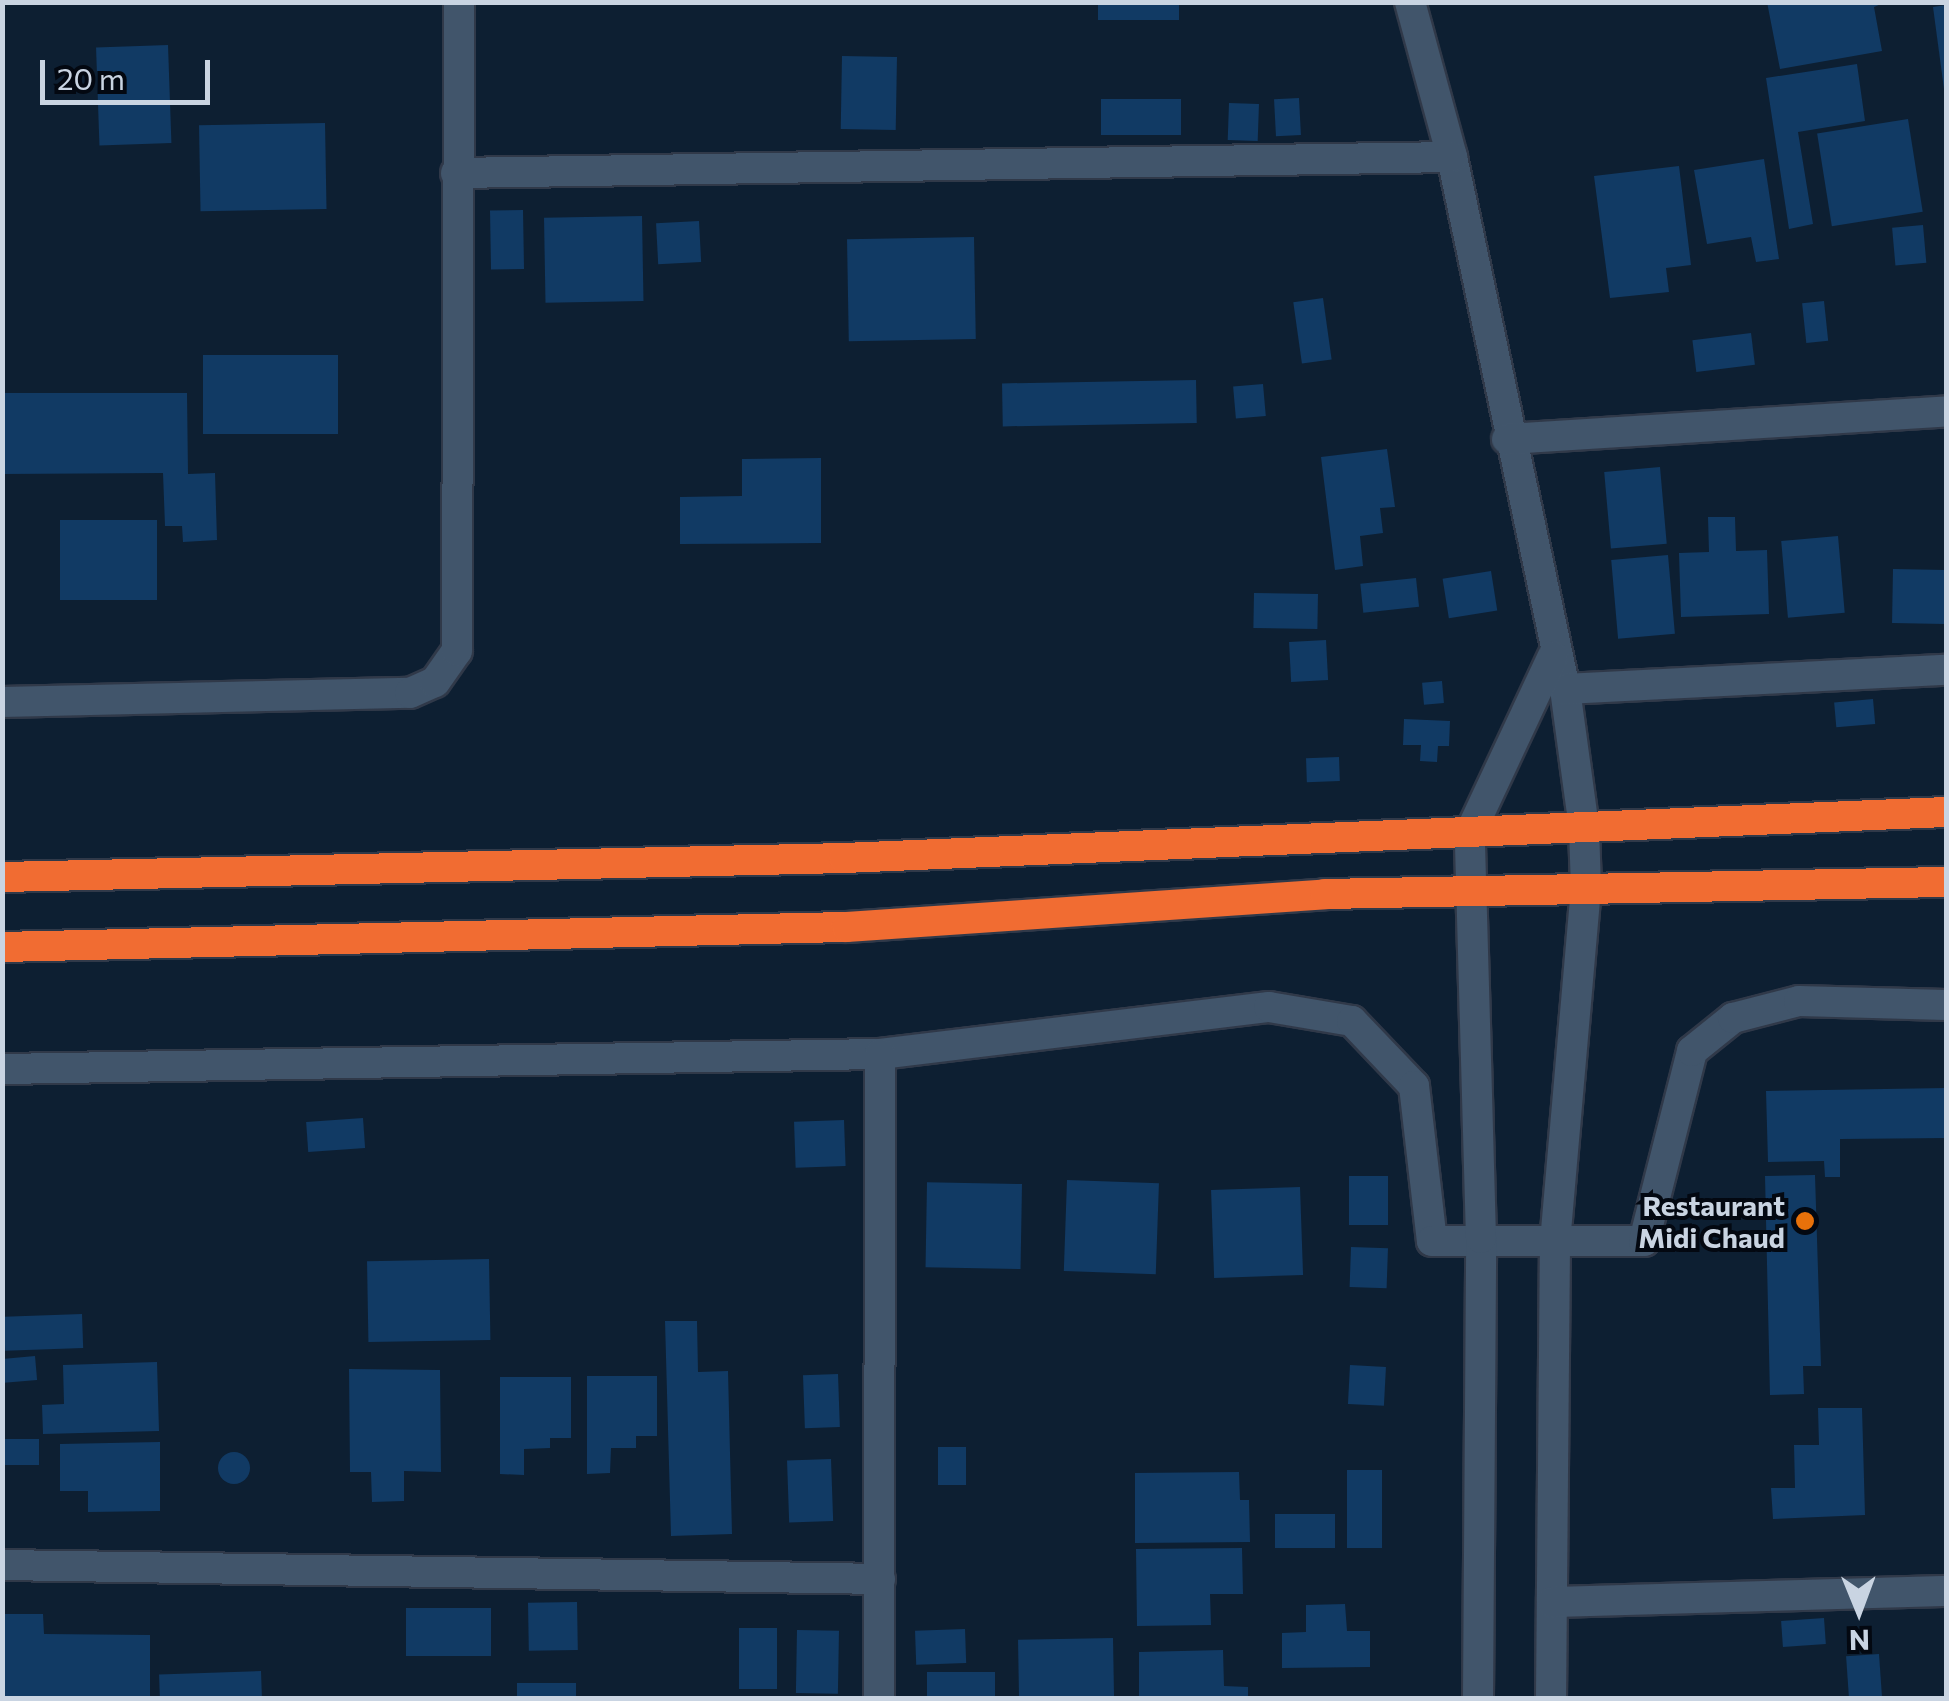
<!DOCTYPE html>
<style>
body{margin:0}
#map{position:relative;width:1949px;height:1701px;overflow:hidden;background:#0d1f32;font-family:Commissioner,sans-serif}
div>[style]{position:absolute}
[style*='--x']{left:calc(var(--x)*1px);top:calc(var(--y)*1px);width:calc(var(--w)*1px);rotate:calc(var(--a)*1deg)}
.building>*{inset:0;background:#113a64;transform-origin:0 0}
.round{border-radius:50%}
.roads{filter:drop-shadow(2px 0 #303949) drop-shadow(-2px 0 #303949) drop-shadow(0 2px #303949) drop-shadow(0 -2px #303949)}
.minor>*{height:30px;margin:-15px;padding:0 15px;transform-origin:15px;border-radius:15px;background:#41556b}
.highway>*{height:30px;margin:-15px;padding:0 15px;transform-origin:15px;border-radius:15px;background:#f16c32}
.dots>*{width:28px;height:28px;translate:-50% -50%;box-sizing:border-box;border:5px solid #030811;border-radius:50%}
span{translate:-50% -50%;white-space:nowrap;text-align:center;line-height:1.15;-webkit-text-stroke:8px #030811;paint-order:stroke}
.poi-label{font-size:28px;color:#c9d4e2;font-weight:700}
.right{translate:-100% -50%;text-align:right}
.frame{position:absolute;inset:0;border:5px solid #c9d4e2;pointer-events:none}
.north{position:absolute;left:1809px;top:1561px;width:100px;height:100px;-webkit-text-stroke:8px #030811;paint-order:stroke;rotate:179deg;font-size:28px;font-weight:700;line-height:40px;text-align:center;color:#c9d4e2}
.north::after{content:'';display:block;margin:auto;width:35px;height:45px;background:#c9d4e2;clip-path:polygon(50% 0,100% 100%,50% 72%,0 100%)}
.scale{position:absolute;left:40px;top:60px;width:170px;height:45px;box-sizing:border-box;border:5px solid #c9d4e2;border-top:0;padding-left:12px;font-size:30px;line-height:35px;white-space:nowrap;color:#c9d4e2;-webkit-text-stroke:8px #030811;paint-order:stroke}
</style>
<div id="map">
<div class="building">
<div style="left:1098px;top:2px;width:81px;height:18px"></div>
<div style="clip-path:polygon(1767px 2px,1886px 2px,1874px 7px,1882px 51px,1780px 69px)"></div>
<div style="clip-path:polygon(1946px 5px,1946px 89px,1944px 89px,1933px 7px)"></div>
<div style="left:168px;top:45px;width:98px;height:72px;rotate:88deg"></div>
<div style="left:842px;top:56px;width:55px;height:73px;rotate:1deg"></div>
<div style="clip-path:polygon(1857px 64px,1865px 121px,1798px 132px,1813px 224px,1789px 229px,1766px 78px)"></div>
<div style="left:1299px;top:98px;width:37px;height:25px;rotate:87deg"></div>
<div style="left:1101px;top:99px;width:80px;height:36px"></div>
<div style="left:1229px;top:103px;width:30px;height:37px;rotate:2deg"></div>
<div style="left:1908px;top:119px;width:94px;height:92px;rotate:81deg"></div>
<div style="left:325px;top:123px;width:86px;height:126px;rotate:89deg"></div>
<div style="clip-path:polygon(1764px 159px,1779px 259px,1756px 262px,1751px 237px,1707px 244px,1694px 170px)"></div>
<div style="clip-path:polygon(1679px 166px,1691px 265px,1666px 268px,1669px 292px,1610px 298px,1594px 176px)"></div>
<div style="left:523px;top:210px;width:59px;height:33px;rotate:89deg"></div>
<div style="left:642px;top:216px;width:85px;height:98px;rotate:89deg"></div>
<div style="left:699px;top:221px;width:41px;height:43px;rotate:87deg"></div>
<div style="left:1923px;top:225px;width:38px;height:31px;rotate:85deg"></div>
<div style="left:974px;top:237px;width:102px;height:127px;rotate:89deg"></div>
<div style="left:1323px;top:298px;width:62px;height:30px;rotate:82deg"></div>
<div style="left:1824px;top:301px;width:40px;height:22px;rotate:84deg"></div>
<div style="left:1751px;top:333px;width:32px;height:59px;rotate:83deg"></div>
<div style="left:203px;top:355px;width:135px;height:79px"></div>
<div style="left:1196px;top:380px;width:43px;height:194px;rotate:89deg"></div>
<div style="left:1263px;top:384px;width:32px;height:30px;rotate:85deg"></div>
<div style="clip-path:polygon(2px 393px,187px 393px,188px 474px,215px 473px,217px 540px,183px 542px,182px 526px,165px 526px,163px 473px,2px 474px)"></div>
<div style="clip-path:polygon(1387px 449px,1395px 507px,1380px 508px,1383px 533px,1360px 536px,1363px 566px,1335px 570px,1321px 457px)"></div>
<div style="clip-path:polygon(821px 458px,821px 543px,680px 544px,680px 497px,742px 496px,742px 459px)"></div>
<div style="left:1660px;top:467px;width:77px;height:56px;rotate:85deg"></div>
<div style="clip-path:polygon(1708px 517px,1735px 517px,1736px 551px,1767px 550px,1769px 614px,1681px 617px,1679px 553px,1709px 552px)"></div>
<div style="left:60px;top:520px;width:97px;height:80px"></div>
<div style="left:1838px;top:536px;width:77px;height:57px;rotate:85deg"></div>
<div style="left:1668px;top:555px;width:79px;height:57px;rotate:85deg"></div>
<div style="left:1893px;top:569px;width:53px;height:54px;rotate:1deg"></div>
<div style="left:1491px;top:571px;width:40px;height:49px;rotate:81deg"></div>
<div style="left:1416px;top:578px;width:29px;height:56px;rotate:84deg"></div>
<div style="left:1254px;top:593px;width:64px;height:35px;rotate:1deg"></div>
<div style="left:1326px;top:640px;width:40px;height:37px;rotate:87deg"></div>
<div style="left:1442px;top:681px;width:22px;height:20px;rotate:85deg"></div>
<div style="left:1873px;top:699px;width:25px;height:39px;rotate:85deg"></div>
<div style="clip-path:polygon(1404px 719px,1450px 721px,1449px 746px,1438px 746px,1437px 762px,1420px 761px,1421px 745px,1403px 745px)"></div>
<div style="left:1339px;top:757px;width:24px;height:33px;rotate:88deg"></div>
<div style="clip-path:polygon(1946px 1088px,1946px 1138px,1840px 1139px,1840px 1177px,1825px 1177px,1824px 1161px,1768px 1162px,1766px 1091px)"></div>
<div style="left:363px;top:1118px;width:30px;height:57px;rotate:86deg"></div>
<div style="left:844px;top:1120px;width:46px;height:50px;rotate:88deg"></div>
<div style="clip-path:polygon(1815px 1175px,1821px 1366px,1803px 1366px,1804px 1394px,1770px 1395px,1765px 1176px)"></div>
<div style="left:1349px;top:1176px;width:39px;height:49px"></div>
<div style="left:1067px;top:1180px;width:92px;height:91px;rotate:2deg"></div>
<div style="left:1022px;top:1184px;width:85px;height:95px;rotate:91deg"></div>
<div style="left:1300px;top:1187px;width:88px;height:89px;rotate:88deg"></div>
<div style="left:1351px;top:1247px;width:37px;height:40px;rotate:2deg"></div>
<div style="left:489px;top:1259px;width:81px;height:122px;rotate:89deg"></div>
<div style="left:82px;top:1314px;width:34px;height:78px;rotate:88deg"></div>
<div style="clip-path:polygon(665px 1321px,697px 1321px,698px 1372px,728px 1371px,732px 1534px,671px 1536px)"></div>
<div style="left:35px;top:1356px;width:24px;height:33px;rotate:85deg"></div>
<div style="clip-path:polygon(157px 1362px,159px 1431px,43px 1434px,42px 1405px,64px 1404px,63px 1365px)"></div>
<div style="left:1350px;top:1365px;width:36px;height:39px;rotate:3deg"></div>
<div style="clip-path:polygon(349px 1369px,440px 1370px,441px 1472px,404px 1471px,404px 1501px,372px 1502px,371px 1472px,350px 1472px)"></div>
<div style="left:838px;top:1374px;width:53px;height:35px;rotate:88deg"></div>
<div style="clip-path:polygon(587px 1376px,657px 1376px,657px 1436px,636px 1436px,636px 1448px,611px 1448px,610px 1473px,587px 1474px)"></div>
<div style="clip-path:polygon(500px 1377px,571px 1377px,571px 1438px,550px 1438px,550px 1448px,524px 1449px,524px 1475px,500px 1474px)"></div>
<div style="clip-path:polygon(1818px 1408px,1862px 1408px,1865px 1515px,1773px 1519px,1771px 1488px,1795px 1488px,1794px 1445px,1819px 1445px)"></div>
<div style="left:2px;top:1439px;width:37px;height:26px"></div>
<div style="clip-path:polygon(160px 1442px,160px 1511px,88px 1512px,88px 1491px,60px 1491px,60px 1444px)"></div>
<div style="left:938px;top:1447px;width:28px;height:38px"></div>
<div class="round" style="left:218px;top:1452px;width:32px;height:32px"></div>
<div style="left:831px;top:1459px;width:62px;height:44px;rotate:88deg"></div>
<div style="left:1347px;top:1470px;width:35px;height:78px"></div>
<div style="clip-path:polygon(1239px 1472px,1240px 1500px,1249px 1500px,1250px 1542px,1135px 1543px,1135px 1473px)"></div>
<div style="left:1335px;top:1514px;width:34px;height:60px;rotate:90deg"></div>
<div style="clip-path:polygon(1242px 1548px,1243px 1594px,1210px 1594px,1211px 1625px,1137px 1626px,1136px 1549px)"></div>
<div style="left:577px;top:1602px;width:48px;height:49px;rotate:89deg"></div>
<div style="clip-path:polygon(1345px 1604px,1347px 1631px,1370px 1631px,1370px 1667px,1282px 1668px,1282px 1633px,1306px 1632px,1306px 1605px)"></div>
<div style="left:406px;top:1608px;width:85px;height:48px"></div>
<div style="clip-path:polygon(2px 1614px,43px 1614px,44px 1634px,150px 1635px,150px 1698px,2px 1698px)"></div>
<div style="left:1824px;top:1618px;width:26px;height:43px;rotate:86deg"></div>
<div style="left:777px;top:1628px;width:61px;height:38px;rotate:90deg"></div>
<div style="left:965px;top:1629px;width:34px;height:50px;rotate:88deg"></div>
<div style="left:797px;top:1630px;width:42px;height:63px;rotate:1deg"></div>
<div style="left:1113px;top:1638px;width:60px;height:95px;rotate:89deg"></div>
<div style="clip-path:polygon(1223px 1650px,1224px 1686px,1248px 1687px,1248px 1698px,1139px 1698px,1139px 1652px)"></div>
<div style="left:1879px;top:1654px;width:44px;height:33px;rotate:86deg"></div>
<div style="left:261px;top:1671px;width:27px;height:102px;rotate:88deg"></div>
<div style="left:927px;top:1672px;width:68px;height:26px"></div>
<div style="left:517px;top:1683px;width:59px;height:15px"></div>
</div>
<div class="roads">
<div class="minor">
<div style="--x:1410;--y:2;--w:161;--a:74.8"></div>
<div style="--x:1452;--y:157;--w:544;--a:78.01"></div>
<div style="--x:1565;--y:689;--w:140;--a:82.2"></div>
<div style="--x:1584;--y:828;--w:60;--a:88.1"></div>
<div style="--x:1586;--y:888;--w:354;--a:95"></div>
<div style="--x:1555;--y:1241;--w:457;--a:90.5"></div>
<div style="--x:456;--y:173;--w:996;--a:-0.92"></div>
<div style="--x:1507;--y:439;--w:440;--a:-3.6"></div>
<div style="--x:1565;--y:689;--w:381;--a:-2.9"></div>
<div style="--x:2;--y:702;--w:408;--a:-1.3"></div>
<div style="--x:410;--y:693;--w:27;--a:-24"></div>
<div style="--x:435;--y:682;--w:38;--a:-55"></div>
<div style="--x:457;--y:651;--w:649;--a:-89.82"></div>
<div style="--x:2;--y:1069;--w:878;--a:-0.98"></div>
<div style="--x:880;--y:1054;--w:392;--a:-6.9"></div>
<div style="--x:1269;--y:1007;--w:84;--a:9.6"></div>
<div style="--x:1352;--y:1021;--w:90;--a:46.4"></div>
<div style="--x:1414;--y:1086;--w:156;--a:83.4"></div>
<div style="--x:1432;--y:1241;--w:212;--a:0"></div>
<div style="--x:1644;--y:1241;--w:196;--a:-75.8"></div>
<div style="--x:1692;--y:1051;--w:53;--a:-38.8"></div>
<div style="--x:1733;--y:1018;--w:68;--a:-14.4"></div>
<div style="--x:1799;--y:1001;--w:147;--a:1.6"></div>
<div style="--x:2;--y:1565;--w:878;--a:0.91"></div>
<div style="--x:1552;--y:1602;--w:394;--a:-1.6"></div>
<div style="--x:879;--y:1698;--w:644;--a:-89.91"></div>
<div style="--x:1478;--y:1698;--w:460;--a:-89.6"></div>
<div style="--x:1481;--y:1238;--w:405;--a:-91.6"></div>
<div style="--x:1470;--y:833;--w:195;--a:-64.9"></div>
</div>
<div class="highway">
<div style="--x:2;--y:877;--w:842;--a:-1.29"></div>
<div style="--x:844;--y:858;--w:1103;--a:-2.39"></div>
<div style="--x:2;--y:947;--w:845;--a:-1.36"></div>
<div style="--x:847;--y:927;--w:479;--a:-3.9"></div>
<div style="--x:1325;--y:894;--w:621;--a:-1.11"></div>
</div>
</div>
<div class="dots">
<div style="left:1805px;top:1221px;background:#e8710a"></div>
</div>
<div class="poi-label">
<span class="right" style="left:1785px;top:1221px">Restaurant<br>Midi Chaud</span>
</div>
<div class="frame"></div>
<div class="north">N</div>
<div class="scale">20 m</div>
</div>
